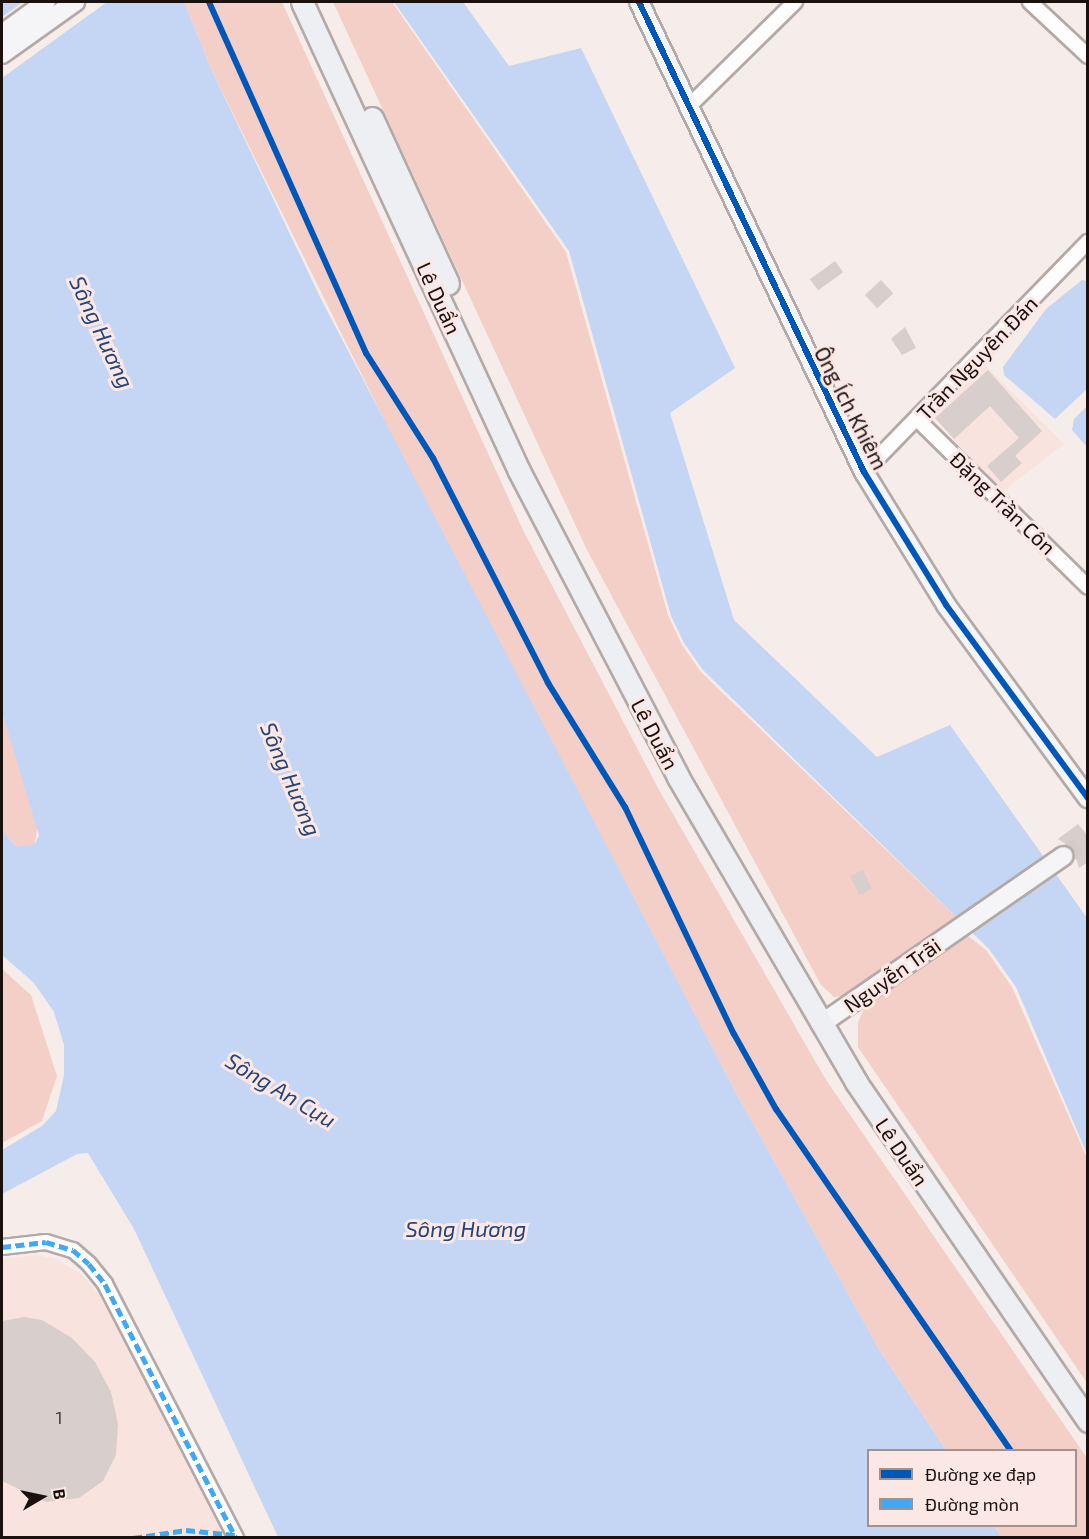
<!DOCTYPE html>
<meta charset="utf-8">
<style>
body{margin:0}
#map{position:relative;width:1089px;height:1539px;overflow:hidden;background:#f6ece9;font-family:"Exo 2",sans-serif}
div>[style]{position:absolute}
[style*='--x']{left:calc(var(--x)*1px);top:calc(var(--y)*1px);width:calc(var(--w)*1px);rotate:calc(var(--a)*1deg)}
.built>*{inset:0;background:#f9e3df}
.green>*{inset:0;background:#f3cfc8}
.water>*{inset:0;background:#c5d5f4}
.pier>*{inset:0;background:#f6ece9}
.building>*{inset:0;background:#d8cecb;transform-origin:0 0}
.secondary-tunnel>*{height:18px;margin-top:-9px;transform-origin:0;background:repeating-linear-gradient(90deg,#d5cbc8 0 18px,transparent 0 27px)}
.roads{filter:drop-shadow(2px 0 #b3a9a6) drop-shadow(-2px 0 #b3a9a6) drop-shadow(0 2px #b3a9a6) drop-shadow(0 -2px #b3a9a6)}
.street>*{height:14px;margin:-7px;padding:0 7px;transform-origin:7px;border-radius:7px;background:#fefcfc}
.secondary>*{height:18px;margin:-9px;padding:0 9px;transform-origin:9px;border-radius:9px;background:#f5f5f7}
.primary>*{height:21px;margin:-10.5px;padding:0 10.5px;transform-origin:10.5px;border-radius:10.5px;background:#eeeff2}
.quiet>*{height:4.5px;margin-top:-2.25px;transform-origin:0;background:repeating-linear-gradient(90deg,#3fa9f5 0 9px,transparent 0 13.5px)}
.cycleway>*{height:6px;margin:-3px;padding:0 3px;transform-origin:3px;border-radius:3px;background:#0057b8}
span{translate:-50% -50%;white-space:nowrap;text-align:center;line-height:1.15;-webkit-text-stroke:6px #fbe8e4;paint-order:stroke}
.number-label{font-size:18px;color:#4a403d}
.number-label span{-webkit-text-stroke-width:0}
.street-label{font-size:21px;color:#1a100e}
.water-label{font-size:22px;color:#24447b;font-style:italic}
.frame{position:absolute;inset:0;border:3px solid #1a100e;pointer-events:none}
.legend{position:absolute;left:867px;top:1449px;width:210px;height:78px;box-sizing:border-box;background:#fbe8e4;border:2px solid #a1928e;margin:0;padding:8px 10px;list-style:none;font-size:18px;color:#1a100e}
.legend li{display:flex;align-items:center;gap:12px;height:30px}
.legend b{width:30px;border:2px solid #a1928e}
.north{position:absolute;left:12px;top:1467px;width:60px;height:60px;-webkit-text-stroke:4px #fbe8e4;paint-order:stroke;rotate:81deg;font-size:16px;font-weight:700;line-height:24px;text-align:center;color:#1a100e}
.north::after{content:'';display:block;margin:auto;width:21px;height:27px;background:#1a100e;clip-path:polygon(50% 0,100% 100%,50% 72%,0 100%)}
</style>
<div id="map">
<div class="built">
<div style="clip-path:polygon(982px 362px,1064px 444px,1003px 491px,932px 416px)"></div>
<div style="clip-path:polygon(36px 1255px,56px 1259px,81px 1274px,99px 1294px,224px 1537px,2px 1537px,2px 1259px)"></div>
</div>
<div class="green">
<div style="clip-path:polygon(184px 2px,282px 2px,523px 530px,658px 788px,826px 1080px,1087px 1458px,1087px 1537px,1001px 1537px,994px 1526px,1076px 1526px,1076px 1450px,946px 1450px,880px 1351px,737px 1095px,397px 446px,211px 69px)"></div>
<div style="clip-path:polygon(333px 2px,392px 2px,566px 252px,668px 615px,682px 645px,701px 672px,957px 918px,958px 924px,851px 995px,834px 997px,821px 985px,587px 550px)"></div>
<div style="clip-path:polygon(2px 712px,38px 823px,35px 844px,26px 848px,17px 847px,2px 830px)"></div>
<div style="clip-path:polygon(963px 932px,986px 950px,1012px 987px,1087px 1158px,1087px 1383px,858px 1047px,858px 1023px,866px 1003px)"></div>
<div style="clip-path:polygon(2px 969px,31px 995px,57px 1076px,42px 1121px,2px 1143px)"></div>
</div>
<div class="water">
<div style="clip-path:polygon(2px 2px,184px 2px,211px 69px,321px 299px,737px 1095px,880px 1351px,946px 1450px,868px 1450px,868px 1526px,994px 1526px,1001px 1537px,278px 1537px,134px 1229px,88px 1153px,77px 1154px,2px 1194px,2px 1150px,42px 1126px,56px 1111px,64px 1075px,64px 1045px,54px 1012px,34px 983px,2px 955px,2px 830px,17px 847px,35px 844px,39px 835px,2px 712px)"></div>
<div style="clip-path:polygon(394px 2px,463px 2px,509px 66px,581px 48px,735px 368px,670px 413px,734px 620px,877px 757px,950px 725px,1087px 918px,1087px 1154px,1016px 987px,989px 949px,703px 670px,684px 643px,671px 616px,569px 251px)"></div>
<div style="clip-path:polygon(1082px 280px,1088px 281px,1087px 389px,1055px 419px,1004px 375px,1003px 367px,1046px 309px)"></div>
<div style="clip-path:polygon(1087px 406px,1087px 447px,1072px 430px,1074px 419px)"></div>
</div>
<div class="pier">
<div style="clip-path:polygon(23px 2px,107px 2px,2px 78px,2px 17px)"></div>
</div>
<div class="building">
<div style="left:835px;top:261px;width:14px;height:31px;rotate:54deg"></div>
<div style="left:881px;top:280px;width:18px;height:22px;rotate:47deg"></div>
<div style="clip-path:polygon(905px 327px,916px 348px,902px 355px,891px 339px)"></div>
<div style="clip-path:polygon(988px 370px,1042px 431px,1015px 456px,1022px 463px,1001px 482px,987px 466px,1019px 438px,990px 406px,954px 439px,935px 418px)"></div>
<div style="clip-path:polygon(1078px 824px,1088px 836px,1088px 862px,1079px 868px,1073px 849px,1058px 839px)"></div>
<div style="left:863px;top:870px;width:21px;height:14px;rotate:65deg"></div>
<div style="clip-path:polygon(24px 1317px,42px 1320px,72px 1338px,95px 1362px,111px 1392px,118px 1424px,116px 1455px,103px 1481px,79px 1498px,46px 1502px,2px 1481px,2px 1321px)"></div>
</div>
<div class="secondary-tunnel">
<div style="--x:1064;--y:856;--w:29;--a:-34"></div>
</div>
<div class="roads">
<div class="street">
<div style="--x:1030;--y:2;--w:79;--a:43"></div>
<div style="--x:688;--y:107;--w:150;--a:-44.5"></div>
<div style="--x:918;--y:420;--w:238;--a:44.5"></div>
<div style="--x:864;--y:472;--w:321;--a:-45.8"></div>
<div style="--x:2;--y:1247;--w:44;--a:-6.5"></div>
<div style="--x:46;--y:1242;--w:28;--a:17"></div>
<div style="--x:73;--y:1250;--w:21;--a:41"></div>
<div style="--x:89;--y:1264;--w:26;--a:51"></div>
<div style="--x:105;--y:1284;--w:286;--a:62.7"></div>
</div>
<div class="secondary">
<div style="--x:639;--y:2;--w:521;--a:64.42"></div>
<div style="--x:864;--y:472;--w:156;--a:58.3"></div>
<div style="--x:946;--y:605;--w:240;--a:53.7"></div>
<div style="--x:2;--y:34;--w:54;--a:-36"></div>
<div style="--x:2;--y:54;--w:90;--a:-35.5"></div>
<div style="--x:821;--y:1024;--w:295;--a:-34.7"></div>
</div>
<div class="primary">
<div style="--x:302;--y:2;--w:517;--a:65.17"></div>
<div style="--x:519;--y:471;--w:345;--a:62.5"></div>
<div style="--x:678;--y:777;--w:353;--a:59.7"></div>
<div style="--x:856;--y:1082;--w:411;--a:55.6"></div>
<div style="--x:372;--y:118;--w:182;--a:65.3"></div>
</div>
</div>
<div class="quiet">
<div style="--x:2;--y:1247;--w:44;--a:-6.5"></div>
<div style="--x:46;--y:1242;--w:28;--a:17"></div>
<div style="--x:73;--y:1250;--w:21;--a:41"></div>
<div style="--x:89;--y:1264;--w:26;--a:51"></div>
<div style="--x:105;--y:1284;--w:286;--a:62.7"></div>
<div style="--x:133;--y:1538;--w:54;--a:-8.6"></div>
<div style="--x:186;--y:1530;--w:49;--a:5.8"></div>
</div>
<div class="cycleway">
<div style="--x:209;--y:2;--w:385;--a:65.9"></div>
<div style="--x:366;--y:353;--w:125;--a:57.5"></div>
<div style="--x:433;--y:458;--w:253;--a:62.9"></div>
<div style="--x:548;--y:683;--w:146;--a:58.2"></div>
<div style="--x:625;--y:807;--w:252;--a:64.4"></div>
<div style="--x:734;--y:1034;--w:86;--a:60.8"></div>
<div style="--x:776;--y:1109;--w:414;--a:55.5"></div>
<div style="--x:639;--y:2;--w:521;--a:64.42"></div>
<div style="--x:864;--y:472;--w:156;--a:58.3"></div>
<div style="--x:946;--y:605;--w:240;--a:53.7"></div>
</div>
<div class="number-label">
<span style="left:59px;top:1417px">1</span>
</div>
<div class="street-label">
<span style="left:439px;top:298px;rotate:65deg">Lê Duẩn</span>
<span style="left:977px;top:358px;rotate:-46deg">Trần Nguyên Đán</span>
<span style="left:851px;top:408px;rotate:63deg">Ông Ích Khiêm</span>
<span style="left:1003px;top:503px;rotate:44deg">Đặng Trần Côn</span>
<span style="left:655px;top:734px;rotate:62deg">Lê Duẩn</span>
<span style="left:892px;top:975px;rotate:-35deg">Nguyễn Trãi</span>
<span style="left:902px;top:1152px;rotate:56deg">Lê Duẩn</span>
</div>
<div class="water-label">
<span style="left:102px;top:332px;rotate:65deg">Sông Hương</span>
<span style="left:291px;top:779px;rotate:67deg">Sông Hương</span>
<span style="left:281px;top:1090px;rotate:31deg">Sông An Cựu</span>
<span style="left:466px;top:1229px">Sông Hương</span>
</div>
<div class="frame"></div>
<ul class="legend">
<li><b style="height:8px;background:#0057b8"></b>Đường xe đạp</li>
<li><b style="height:8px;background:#3fa9f5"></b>Đường mòn</li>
</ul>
<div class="north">B</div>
</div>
